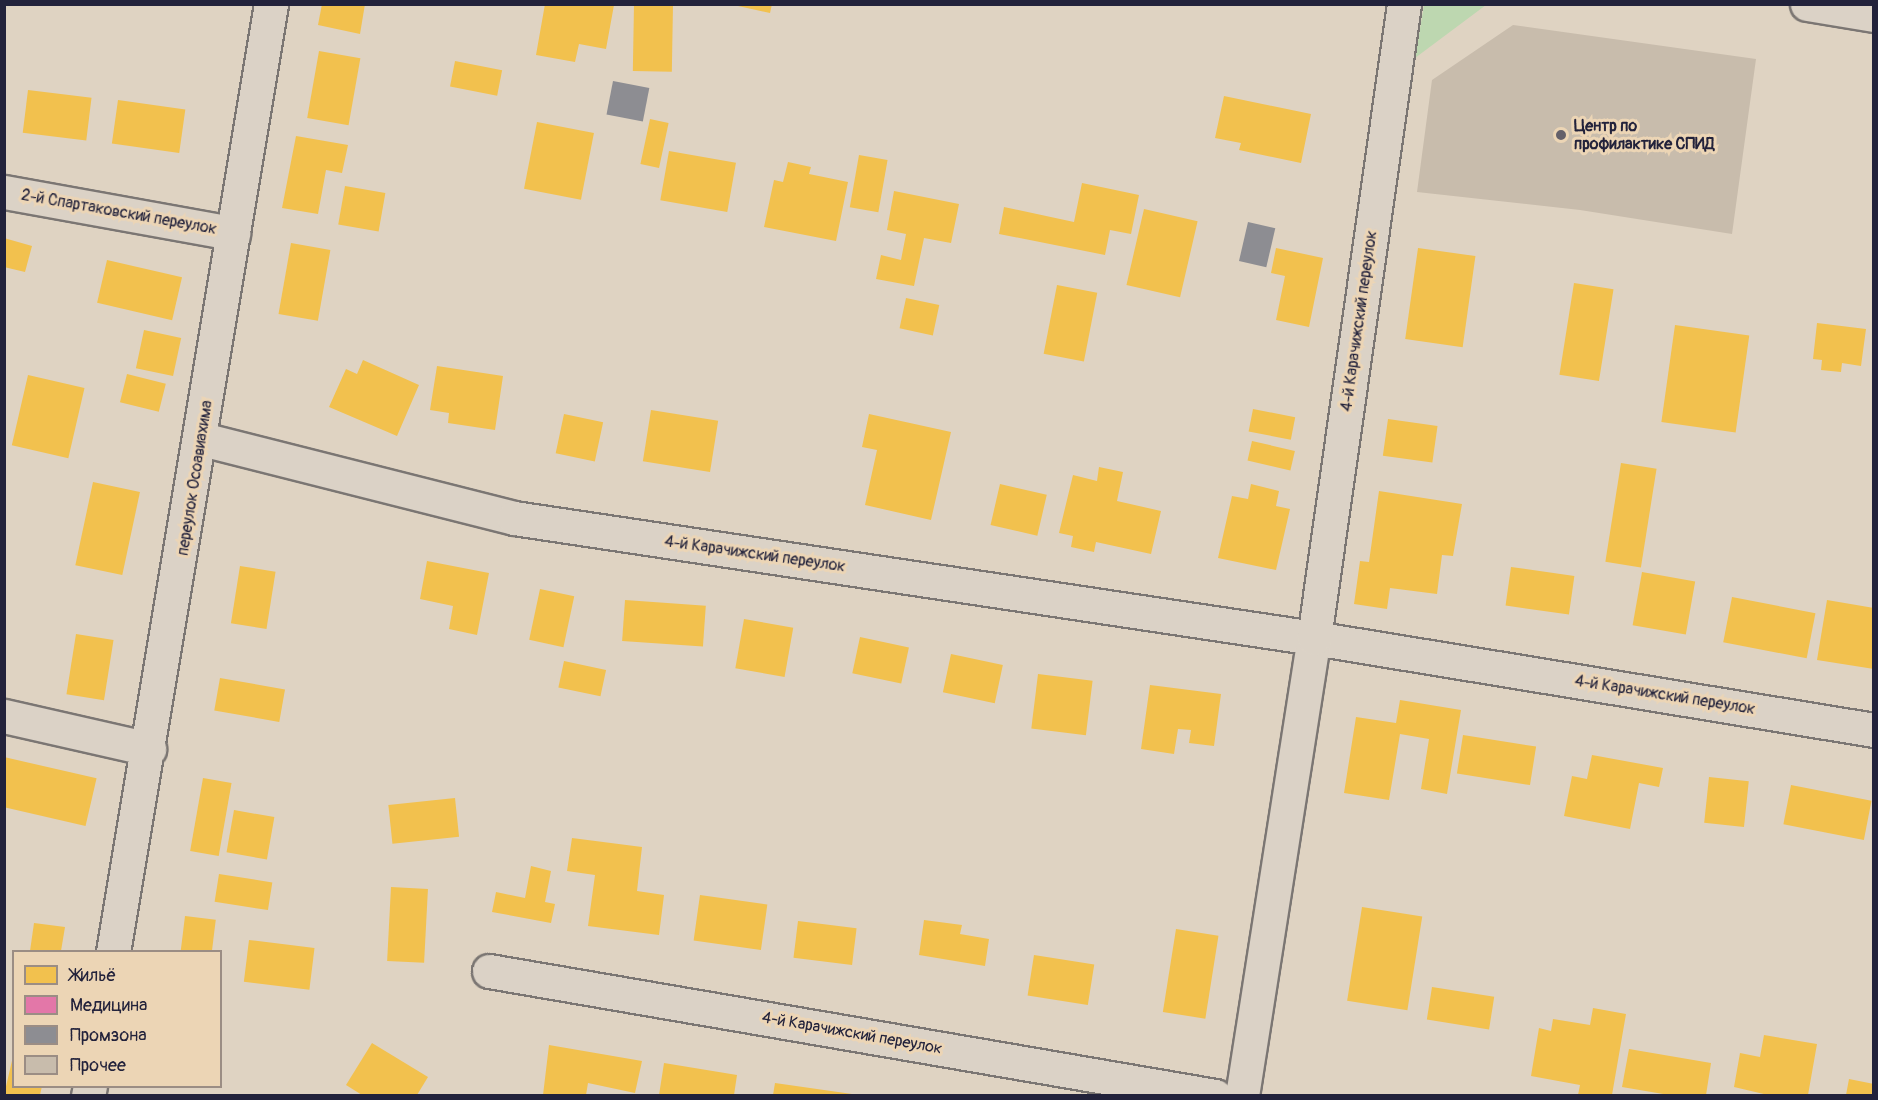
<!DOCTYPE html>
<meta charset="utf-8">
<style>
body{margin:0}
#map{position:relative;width:1878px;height:1100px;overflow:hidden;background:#dfd3c2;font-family:Pangolin,sans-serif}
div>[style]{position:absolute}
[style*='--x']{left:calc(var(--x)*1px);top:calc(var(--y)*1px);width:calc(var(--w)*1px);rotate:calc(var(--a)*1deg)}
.green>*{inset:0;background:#bdd7b0}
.homes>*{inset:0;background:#f2c14e;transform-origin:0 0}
.health>*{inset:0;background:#e377a8}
.industry>*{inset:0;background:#8d8d92;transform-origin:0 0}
.building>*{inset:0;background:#c8bcac}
.roads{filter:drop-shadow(2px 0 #7b7673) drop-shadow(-2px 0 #7b7673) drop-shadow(0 2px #7b7673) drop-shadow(0 -2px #7b7673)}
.minor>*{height:33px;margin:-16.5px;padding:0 16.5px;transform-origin:16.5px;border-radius:16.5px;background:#dbd2c6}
.dots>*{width:16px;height:16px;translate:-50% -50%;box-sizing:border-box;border:3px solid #ecd5b5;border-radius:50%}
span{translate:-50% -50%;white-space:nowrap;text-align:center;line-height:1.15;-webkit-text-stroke:6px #ecd5b5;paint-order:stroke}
.poi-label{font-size:16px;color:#22223b;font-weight:700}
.left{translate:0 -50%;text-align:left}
.street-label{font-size:16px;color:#22223b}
.frame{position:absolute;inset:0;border:6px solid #22223b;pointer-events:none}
.legend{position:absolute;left:12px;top:950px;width:210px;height:138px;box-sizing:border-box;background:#ecd5b5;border:2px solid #9b8d84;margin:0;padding:8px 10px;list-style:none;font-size:18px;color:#22223b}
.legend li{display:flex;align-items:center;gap:12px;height:30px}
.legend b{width:30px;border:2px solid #9b8d84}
</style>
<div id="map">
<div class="green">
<div style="clip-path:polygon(1424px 5px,1424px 4px,1486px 5px,1415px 58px)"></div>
</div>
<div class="homes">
<div style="clip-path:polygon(322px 4px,365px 4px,360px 34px,318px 25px)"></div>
<div style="clip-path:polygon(545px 4px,614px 5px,606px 49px,579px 44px,575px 62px,536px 55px)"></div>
<div style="left:634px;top:4px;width:39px;height:67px;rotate:1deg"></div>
<div style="clip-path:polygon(729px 4px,772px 4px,770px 13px)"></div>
<div style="left:319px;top:51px;width:42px;height:68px;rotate:10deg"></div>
<div style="left:455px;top:61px;width:48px;height:26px;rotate:11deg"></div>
<div style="left:28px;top:90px;width:64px;height:43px;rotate:7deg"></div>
<div style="clip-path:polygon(1224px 96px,1311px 114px,1301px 163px,1239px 150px,1241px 143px,1215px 138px)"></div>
<div style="left:118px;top:100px;width:68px;height:44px;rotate:8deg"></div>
<div style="left:650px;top:119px;width:19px;height:46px;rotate:12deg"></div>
<div style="left:537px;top:122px;width:58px;height:68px;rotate:11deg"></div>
<div style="clip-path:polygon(296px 136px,348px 145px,342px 173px,326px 170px,318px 214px,282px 208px)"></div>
<div style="left:669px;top:151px;width:68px;height:50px;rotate:10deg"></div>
<div style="left:859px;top:155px;width:29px;height:53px;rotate:10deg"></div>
<div style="clip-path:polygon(788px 162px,811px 167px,809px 174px,848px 182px,836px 241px,764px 227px,774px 180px,783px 182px)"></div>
<div style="clip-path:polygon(1082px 183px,1139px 195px,1131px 234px,1110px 230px,1105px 255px,999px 234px,1004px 207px,1074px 222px)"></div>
<div style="left:345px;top:186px;width:41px;height:39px;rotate:10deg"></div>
<div style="clip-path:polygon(894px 191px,959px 204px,951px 243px,924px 238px,914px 286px,876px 279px,881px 255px,901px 260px,906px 234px,887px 230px)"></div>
<div style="left:1144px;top:209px;width:55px;height:78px;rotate:13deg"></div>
<div style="clip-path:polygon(4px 238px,32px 246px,25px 272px,4px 267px)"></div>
<div style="left:291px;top:243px;width:40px;height:72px;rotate:10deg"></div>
<div style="clip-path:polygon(1276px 248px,1323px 258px,1309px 327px,1276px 320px,1285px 276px,1271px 273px)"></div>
<div style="left:1418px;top:248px;width:58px;height:92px;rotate:8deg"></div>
<div style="left:107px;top:260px;width:77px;height:44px;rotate:13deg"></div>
<div style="left:1574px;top:283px;width:40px;height:93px;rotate:9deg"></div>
<div style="left:1057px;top:285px;width:41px;height:70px;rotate:11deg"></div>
<div style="left:906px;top:298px;width:34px;height:31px;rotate:12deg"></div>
<div style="clip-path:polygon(1817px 323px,1866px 329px,1861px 366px,1842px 363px,1841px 372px,1821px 370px,1822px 360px,1813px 359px)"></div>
<div style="left:1675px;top:325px;width:75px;height:98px;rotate:8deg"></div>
<div style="left:144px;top:330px;width:38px;height:39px;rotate:12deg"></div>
<div style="clip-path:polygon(363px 360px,419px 385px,397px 436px,329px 407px,346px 369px,357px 374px)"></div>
<div style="clip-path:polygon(437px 366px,503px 376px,495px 430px,448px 423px,449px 413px,430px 410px)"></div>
<div style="left:127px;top:374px;width:40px;height:29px;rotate:14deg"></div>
<div style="left:28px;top:375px;width:58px;height:72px;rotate:13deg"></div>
<div style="left:1253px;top:409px;width:43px;height:23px;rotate:11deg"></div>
<div style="left:651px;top:410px;width:68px;height:52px;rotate:9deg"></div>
<div style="left:564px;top:414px;width:40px;height:40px;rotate:12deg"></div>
<div style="clip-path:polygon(869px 414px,951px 432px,931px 520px,865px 505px,877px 450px,862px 447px)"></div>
<div style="left:1388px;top:419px;width:50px;height:37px;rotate:8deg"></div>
<div style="left:1252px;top:441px;width:44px;height:20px;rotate:13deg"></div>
<div style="left:1621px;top:463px;width:36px;height:100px;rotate:9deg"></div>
<div style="clip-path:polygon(1099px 467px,1123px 472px,1117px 501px,1161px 511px,1151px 554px,1096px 542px,1094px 552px,1071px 547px,1073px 536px,1059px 533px,1073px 475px,1097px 481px)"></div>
<div style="left:93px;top:482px;width:48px;height:85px;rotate:12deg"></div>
<div style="left:1000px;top:484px;width:48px;height:42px;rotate:13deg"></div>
<div style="clip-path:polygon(1251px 484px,1279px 491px,1276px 506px,1290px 509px,1276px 570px,1218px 558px,1232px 496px,1248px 499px)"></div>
<div style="clip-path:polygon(1379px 491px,1462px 504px,1453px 556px,1442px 555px,1437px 594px,1390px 588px,1387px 609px,1354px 604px,1360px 561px,1369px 562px)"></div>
<div style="clip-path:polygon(427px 561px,489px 573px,477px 635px,449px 629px,453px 606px,420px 599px)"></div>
<div style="left:240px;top:566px;width:36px;height:58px;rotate:9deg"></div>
<div style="left:1511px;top:567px;width:64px;height:39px;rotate:8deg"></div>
<div style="left:1642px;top:572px;width:54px;height:54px;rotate:10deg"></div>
<div style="left:540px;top:589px;width:35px;height:52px;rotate:12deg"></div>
<div style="left:1732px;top:597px;width:85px;height:46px;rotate:11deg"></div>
<div style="left:625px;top:600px;width:81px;height:41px;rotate:4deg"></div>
<div style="clip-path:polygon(1827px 600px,1874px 608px,1874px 669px,1817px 660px)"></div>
<div style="left:744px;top:619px;width:50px;height:50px;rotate:10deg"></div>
<div style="left:76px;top:634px;width:38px;height:61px;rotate:9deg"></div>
<div style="left:860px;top:637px;width:50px;height:37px;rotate:12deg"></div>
<div style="left:951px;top:654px;width:53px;height:39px;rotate:12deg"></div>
<div style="left:564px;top:661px;width:43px;height:27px;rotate:12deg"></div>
<div style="left:1038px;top:674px;width:55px;height:55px;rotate:7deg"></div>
<div style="left:220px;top:678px;width:66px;height:33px;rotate:10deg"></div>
<div style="clip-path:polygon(1150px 685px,1221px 694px,1214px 746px,1189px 743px,1191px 730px,1178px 729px,1174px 754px,1141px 749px)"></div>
<div style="clip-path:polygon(1400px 700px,1461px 710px,1447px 794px,1421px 789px,1429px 739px,1400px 734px,1389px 800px,1344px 793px,1356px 717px,1396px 723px)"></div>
<div style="left:1463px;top:735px;width:74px;height:39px;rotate:9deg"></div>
<div style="clip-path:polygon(1592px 755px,1663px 768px,1659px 787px,1639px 783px,1630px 829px,1564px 816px,1572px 776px,1587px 779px)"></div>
<div style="left:4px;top:757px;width:95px;height:49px;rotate:13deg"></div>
<div style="left:1709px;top:777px;width:40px;height:46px;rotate:6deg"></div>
<div style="left:203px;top:778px;width:29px;height:74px;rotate:10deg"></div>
<div style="left:1791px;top:785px;width:82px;height:40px;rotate:11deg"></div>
<div style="left:455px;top:798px;width:39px;height:67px;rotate:84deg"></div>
<div style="left:234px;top:810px;width:41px;height:43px;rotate:10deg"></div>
<div style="clip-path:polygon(572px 838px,642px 847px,637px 891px,664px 895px,659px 935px,588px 926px,595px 875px,567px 871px)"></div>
<div style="clip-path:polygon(531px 866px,551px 871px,545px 902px,555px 904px,551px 923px,492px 912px,496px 892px,525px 898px)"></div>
<div style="left:219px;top:874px;width:54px;height:28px;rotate:9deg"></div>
<div style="left:391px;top:887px;width:37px;height:74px;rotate:3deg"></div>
<div style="left:700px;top:895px;width:68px;height:46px;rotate:8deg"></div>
<div style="left:1362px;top:907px;width:61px;height:95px;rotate:9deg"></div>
<div style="left:185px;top:916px;width:31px;height:35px;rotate:7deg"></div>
<div style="clip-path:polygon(924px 920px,962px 925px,960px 934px,989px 939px,985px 966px,919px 955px)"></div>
<div style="left:798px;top:921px;width:59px;height:37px;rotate:7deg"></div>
<div style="clip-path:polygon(34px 923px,65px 927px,61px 951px,30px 951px)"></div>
<div style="left:1176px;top:929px;width:43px;height:84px;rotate:9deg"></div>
<div style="left:249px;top:940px;width:66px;height:42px;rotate:7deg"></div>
<div style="left:1034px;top:955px;width:61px;height:41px;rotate:9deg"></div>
<div style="left:1432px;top:987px;width:63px;height:33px;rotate:9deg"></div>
<div style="clip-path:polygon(1593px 1008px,1626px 1014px,1612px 1095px,1578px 1095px,1580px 1085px,1531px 1076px,1539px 1028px,1551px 1031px,1553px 1019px,1590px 1025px)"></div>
<div style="clip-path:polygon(1764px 1035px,1817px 1044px,1808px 1095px,1768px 1095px,1734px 1087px,1740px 1053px,1760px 1057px)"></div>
<div style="clip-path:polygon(372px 1043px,428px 1077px,417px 1095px,362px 1095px,346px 1085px)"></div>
<div style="clip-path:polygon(549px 1045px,642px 1061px,635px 1093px,588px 1083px,586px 1095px,543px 1095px)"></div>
<div style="clip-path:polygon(1629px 1049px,1711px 1063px,1706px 1095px,1669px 1095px,1622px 1087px)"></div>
<div style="clip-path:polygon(14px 1052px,14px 1086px,42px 1086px,40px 1095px,4px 1095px)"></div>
<div style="clip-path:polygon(664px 1063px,737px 1075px,734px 1095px,659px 1095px)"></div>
<div style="clip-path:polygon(1849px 1079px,1874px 1084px,1874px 1095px,1846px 1095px)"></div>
<div style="clip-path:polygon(775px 1083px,852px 1094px,852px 1095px,773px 1095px)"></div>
</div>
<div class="health">
<div style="clip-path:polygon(1502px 67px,1635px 85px,1626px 157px,1536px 144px,1529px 190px,1486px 184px,1494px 126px,1458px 121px,1461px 102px,1497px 107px)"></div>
</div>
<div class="industry">
<div style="left:613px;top:81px;width:37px;height:34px;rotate:11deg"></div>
<div style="left:1248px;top:222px;width:28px;height:40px;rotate:13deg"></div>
</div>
<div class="building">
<div style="clip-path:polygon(1513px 25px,1756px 59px,1732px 234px,1580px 210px,1417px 192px,1432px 80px)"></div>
</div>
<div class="roads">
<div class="minor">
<div style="--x:1807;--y:4;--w:68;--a:9.3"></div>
<div style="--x:4;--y:192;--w:233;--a:10.2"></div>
<div style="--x:202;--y:439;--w:322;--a:14.2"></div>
<div style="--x:514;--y:518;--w:809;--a:8.53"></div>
<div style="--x:1314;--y:638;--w:568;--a:9.33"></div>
<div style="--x:4;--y:716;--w:149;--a:12.8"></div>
<div style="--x:113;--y:952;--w:961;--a:-80.54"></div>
<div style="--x:489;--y:971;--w:737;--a:9.77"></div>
<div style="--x:88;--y:1096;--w:10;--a:-79"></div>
<div style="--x:1242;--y:1096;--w:464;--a:-81.1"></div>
<div style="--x:1314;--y:638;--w:640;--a:-81.92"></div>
</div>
</div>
<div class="dots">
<div style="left:1561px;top:135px;background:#64606a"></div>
</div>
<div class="poi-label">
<span class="left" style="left:1574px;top:135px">Центр по<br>профилактике СПИД</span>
</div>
<div class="street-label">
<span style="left:119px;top:212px;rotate:10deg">2-й Спартаковский переулок</span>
<span style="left:1359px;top:321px;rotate:-82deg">4-й Карачижский переулок</span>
<span style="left:195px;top:478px;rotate:-81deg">переулок Осоавиахима</span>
<span style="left:755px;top:554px;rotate:8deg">4-й Карачижский переулок</span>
<span style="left:1665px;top:695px;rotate:9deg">4-й Карачижский переулок</span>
<span style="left:852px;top:1033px;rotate:10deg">4-й Карачижский переулок</span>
</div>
<div class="frame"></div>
<ul class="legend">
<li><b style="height:16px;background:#f2c14e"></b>Жильё</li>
<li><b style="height:16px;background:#e377a8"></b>Медицина</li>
<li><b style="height:16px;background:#8d8d92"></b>Промзона</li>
<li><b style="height:16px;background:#c8bcac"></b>Прочее</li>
</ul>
</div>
